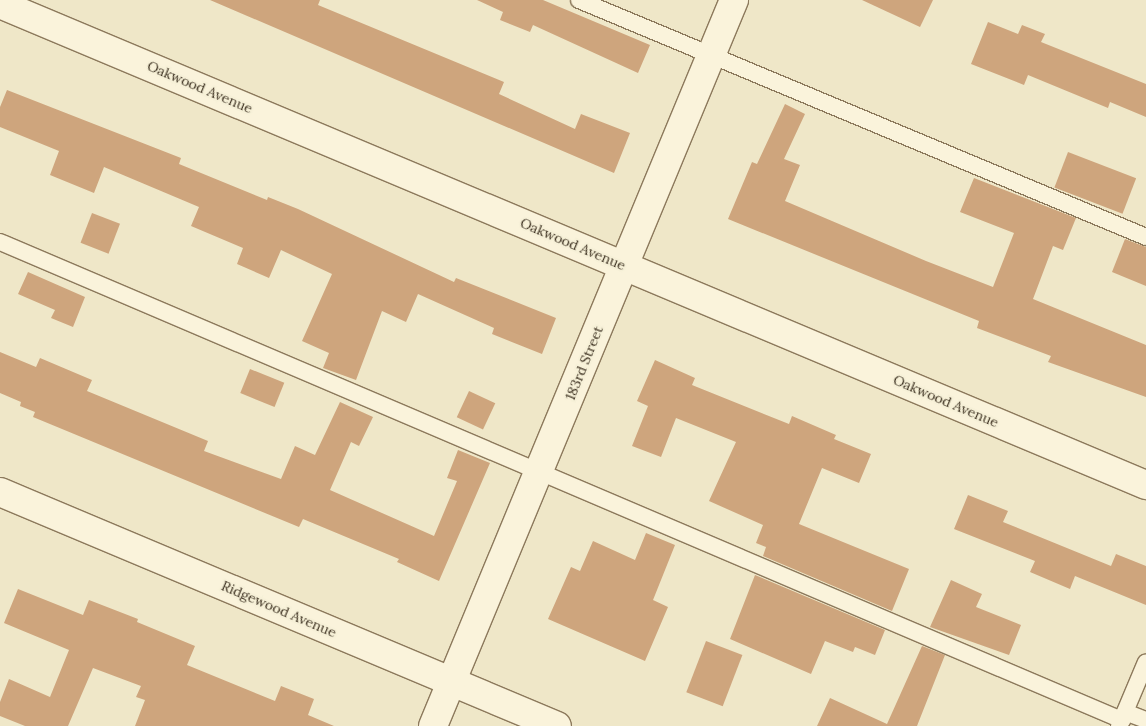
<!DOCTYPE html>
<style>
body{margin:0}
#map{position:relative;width:1146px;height:726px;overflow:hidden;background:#efe7c8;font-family:Lora,serif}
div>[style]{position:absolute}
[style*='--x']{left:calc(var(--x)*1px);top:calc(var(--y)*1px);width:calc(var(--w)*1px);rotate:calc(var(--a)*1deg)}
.building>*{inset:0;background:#cea57d;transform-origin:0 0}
.roads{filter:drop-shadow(1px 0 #8c795c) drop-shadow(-1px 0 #8c795c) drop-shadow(0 1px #8c795c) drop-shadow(0 -1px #8c795c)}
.service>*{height:16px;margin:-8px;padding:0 8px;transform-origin:8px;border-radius:8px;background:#faf3db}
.minor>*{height:28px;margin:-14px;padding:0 14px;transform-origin:14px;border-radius:14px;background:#faf3db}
span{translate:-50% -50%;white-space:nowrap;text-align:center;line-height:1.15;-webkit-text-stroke:4px #f6f0d7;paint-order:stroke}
.street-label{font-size:14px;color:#3c3020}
</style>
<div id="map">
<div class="building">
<div style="clip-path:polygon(210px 0,320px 0,318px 5px,504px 82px,499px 94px,575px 129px,581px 114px,630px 133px,614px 173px)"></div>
<div style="clip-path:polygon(477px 0,543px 0,650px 45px,638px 73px,533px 25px,530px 32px,500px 20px,503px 12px)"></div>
<div style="clip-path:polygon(862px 0,933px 0,920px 27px)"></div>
<div style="clip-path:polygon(988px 22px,1018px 34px,1022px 25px,1045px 34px,1041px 42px,1146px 84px,1146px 117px,1110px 102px,1108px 108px,1028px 75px,1024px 85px,971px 64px)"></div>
<div style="clip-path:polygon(7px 90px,181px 158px,179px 164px,267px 200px,268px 197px,298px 209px,454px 282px,456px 278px,556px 318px,542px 354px,492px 334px,494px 328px,418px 294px,406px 322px,382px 311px,356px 380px,323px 368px,329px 353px,302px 341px,332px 274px,281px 250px,269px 278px,237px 264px,243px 248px,191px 226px,199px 207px,104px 167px,94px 193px,50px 175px,59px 151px,0 127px,0 107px)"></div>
<div style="clip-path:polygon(785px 104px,805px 114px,784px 159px,800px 165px,785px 201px,926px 261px,993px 287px,1014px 233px,960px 212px,974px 178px,1076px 218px,1063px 250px,1053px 246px,1033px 299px,1146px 345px,1146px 397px,1048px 362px,1051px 356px,977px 328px,979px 321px,728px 219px,752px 162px,757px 164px)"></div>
<div style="left:1068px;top:152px;width:73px;height:38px;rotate:21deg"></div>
<div style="left:92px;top:213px;width:30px;height:32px;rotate:21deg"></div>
<div style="clip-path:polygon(1125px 239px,1146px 247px,1146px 286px,1112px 272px)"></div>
<div style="clip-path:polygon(28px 272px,85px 297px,73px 327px,51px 318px,55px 310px,18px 294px)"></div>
<div style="clip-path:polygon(0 352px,36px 367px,40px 358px,92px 380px,87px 391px,208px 441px,204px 451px,281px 479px,295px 446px,315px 455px,340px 402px,373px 417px,359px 446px,351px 442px,330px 490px,434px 536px,457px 481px,447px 478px,458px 450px,490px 463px,439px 581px,397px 562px,399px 559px,303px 519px,299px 527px,33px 417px,35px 412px,20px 406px,21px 402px,0 393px)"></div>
<div style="clip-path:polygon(655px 360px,695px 378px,692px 385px,789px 424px,792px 416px,836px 435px,834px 439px,871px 454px,859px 483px,822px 468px,799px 524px,909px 569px,892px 611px,763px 556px,766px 547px,756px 543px,763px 525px,709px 501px,736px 442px,676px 418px,661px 457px,632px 446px,648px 406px,637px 401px)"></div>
<div style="left:250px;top:369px;width:37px;height:26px;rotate:22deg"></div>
<div style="left:469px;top:391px;width:29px;height:29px;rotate:25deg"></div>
<div style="clip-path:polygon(968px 495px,1008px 511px,1003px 522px,1111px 566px,1116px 554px,1146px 566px,1146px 605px,1075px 576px,1070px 589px,1030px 572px,1035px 561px,954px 529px)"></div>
<div style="clip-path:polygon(646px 533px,675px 545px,653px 600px,668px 607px,645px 661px,548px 619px,571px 567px,580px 571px,593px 541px,635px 560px)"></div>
<div style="clip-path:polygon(755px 575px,885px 630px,875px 655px,855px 647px,853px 652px,825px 641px,811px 674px,730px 639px)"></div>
<div style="clip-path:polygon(951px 580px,982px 594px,976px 607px,1021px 625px,1009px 655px,930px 627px)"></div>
<div style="clip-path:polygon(18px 589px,83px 615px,89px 600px,138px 619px,137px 622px,195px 646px,187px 665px,275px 701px,281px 686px,314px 699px,308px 715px,334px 726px,135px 726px,145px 700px,136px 697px,141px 686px,93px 668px,68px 726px,25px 726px,0 716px,0 702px,9px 679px,50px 697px,69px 650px,4px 623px)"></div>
<div style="left:706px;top:641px;width:39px;height:55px;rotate:21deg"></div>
<div style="clip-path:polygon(922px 646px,945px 655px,917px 726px,817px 726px,830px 698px,887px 724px)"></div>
</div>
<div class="roads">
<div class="service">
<div style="--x:579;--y:0;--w:615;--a:22.68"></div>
<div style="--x:0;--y:242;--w:1220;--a:23.08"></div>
<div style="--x:1125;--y:712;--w:22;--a:21"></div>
<div style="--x:1119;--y:726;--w:69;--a:-67.1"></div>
</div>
<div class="minor">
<div style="--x:0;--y:4;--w:1243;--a:22.77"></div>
<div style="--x:0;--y:492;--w:604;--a:22.79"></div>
<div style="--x:433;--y:726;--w:786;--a:-67.48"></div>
</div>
</div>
<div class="street-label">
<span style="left:200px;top:87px;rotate:23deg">Oakwood Avenue</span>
<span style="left:573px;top:244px;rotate:23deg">Oakwood Avenue</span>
<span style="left:584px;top:363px;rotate:-68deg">183rd Street</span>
<span style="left:946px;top:401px;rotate:23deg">Oakwood Avenue</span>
<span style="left:279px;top:609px;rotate:23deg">Ridgewood Avenue</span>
</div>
</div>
